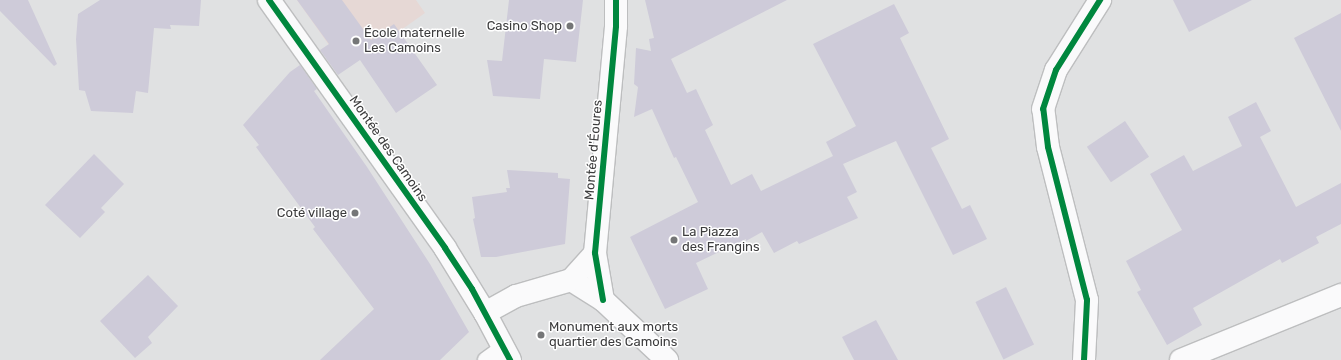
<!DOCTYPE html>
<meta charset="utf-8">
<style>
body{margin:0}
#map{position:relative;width:1341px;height:360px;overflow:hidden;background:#e0e1e2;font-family:Rubik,sans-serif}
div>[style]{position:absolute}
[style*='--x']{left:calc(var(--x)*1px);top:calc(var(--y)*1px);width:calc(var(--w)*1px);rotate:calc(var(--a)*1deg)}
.education>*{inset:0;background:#e6d8d5}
.building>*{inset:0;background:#cecbd9;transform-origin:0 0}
.roads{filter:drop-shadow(1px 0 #bdbebf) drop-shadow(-1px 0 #bdbebf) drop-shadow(0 1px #bdbebf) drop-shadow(0 -1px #bdbebf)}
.service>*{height:16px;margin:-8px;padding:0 8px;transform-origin:8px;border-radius:8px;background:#fafafb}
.minor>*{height:22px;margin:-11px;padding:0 11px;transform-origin:11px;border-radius:11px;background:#fafafb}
.tertiary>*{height:22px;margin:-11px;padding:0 11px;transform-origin:11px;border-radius:11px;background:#fafafb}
.cycleway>*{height:6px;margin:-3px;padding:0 3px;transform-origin:3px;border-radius:3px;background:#00873e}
.dots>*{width:11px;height:11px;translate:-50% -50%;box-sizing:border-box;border:2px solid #fff;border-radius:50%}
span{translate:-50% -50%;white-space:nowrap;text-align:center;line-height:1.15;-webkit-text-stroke:3px #fff;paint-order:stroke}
.poi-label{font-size:13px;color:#3c3c3d}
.right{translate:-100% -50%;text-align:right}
.left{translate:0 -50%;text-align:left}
.street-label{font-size:13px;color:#3c3c3d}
</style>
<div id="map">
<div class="education">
<div style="clip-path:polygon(297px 0,416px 0,425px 13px,346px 69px)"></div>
</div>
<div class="building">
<div style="clip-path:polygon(0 0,28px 0,57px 64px,54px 66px,0 11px)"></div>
<div style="clip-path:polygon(100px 0,201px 0,199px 26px,170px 25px,171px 29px,154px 28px,148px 93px,136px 91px,133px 113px,91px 111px,85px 91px,79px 90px,76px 39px,78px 14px)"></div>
<div style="clip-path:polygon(297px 0,342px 0,371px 40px,394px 24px,437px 85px,396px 113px,360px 60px,338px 75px,320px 50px,329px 44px)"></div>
<div style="clip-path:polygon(509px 0,583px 0,576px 62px,544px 59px,540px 99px,493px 96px,487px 60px,502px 61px)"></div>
<div style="clip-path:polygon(645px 0,787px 0,671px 59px,687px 93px,696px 89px,713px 125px,705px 130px,731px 185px,752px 174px,761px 191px,833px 156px,826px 142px,856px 126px,813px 44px,894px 4px,909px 33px,900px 38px,949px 139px,931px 148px,962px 209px,970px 205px,987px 239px,953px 255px,896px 141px,843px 164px,857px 192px,847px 197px,858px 218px,799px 244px,797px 241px,774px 253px,762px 232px,746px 241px,746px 239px,696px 263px,708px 289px,665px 309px,630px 237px,698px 202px,676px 157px,674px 158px,652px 109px,634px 117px,638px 87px,634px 84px,636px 48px,651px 51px,649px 39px,654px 38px)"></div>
<div style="clip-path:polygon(1173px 0,1252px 0,1189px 32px)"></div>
<div style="clip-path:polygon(1341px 13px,1341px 131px,1294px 38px)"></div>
<div style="clip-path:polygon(300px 65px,317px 89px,314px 91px,367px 167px,430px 264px,469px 332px,440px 360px,320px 360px,374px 309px,313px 229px,315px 227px,256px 147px,259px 145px,243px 125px,290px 72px)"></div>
<div style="clip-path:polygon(1256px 102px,1271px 131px,1260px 137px,1296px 207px,1341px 183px,1341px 224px,1316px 237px,1319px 243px,1282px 263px,1280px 259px,1193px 308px,1202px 325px,1167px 345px,1137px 292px,1141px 290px,1126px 261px,1182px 230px,1150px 174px,1184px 155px,1193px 171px,1242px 146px,1228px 117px)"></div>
<div style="left:1125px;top:121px;width:43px;height:46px;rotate:56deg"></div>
<div style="clip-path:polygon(94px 154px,124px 184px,101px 208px,105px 212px,80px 238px,45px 205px)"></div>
<div style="clip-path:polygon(507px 170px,558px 173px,558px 178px,570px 179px,565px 244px,496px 257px,481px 257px,473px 219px,475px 218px,472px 197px,507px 192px,506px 188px,510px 188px)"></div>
<div style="clip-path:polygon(148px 275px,178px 306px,148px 337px,152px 343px,135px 358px,100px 321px)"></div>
<div style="left:1006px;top:287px;width:64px;height:34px;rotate:64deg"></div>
<div style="clip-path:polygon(876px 320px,898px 360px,854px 360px,842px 337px)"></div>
</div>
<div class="roads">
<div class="service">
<div style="--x:486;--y:360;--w:22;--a:-36"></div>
</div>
<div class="minor">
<div style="--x:269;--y:0;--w:304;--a:54.6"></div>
<div style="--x:445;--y:248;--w:76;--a:58.4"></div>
<div style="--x:1084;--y:360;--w:60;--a:-87.1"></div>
<div style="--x:1087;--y:300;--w:158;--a:-104.3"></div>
<div style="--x:1048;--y:147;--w:38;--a:-97"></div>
<div style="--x:1043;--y:109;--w:41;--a:-71.6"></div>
<div style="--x:1056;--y:70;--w:83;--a:-57.8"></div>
<div style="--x:1181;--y:360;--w:173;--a:-22.1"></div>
</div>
<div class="tertiary">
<div style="--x:571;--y:280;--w:38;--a:32"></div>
<div style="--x:603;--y:300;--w:88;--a:43.2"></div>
<div style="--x:603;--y:300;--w:48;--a:-99.7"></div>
<div style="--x:595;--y:253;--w:228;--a:-84.7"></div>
<div style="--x:616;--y:26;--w:26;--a:-90"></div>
<div style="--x:510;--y:360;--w:53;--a:-118"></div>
<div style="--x:485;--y:313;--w:35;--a:-29"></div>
<div style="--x:516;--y:296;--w:57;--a:-16.2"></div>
<div style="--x:571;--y:280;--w:36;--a:-48"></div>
</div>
</div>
<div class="cycleway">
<div style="--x:269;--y:0;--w:304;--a:54.6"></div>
<div style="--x:445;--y:248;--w:49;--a:56.6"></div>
<div style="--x:472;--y:289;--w:81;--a:61.8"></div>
<div style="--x:603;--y:300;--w:48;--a:-99.7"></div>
<div style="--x:595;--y:253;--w:228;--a:-84.7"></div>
<div style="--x:616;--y:26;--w:26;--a:-90"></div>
<div style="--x:1084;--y:360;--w:60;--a:-87.1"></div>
<div style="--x:1087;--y:300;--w:158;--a:-104.3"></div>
<div style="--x:1048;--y:147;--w:38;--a:-97"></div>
<div style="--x:1043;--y:109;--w:41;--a:-71.6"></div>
<div style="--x:1056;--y:70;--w:83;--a:-57.8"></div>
</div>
<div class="dots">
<div style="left:570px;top:26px;background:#757677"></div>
<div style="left:356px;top:41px;background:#757677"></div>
<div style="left:355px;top:213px;background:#757677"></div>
<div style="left:674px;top:240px;background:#757677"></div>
<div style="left:541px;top:335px;background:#757677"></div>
</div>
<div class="poi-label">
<span class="right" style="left:562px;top:26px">Casino Shop</span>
<span class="left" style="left:364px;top:41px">École maternelle<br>Les Camoins</span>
<span class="right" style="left:347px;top:213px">Coté village</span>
<span class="left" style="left:682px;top:240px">La Piazza<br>des Frangins</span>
<span class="left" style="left:549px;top:335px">Monument aux morts<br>quartier des Camoins</span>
</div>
<div class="street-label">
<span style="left:388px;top:149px;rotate:55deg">Montée des Camoins</span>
<span style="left:594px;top:150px;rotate:-85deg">Montée d'Éoures</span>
</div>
</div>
